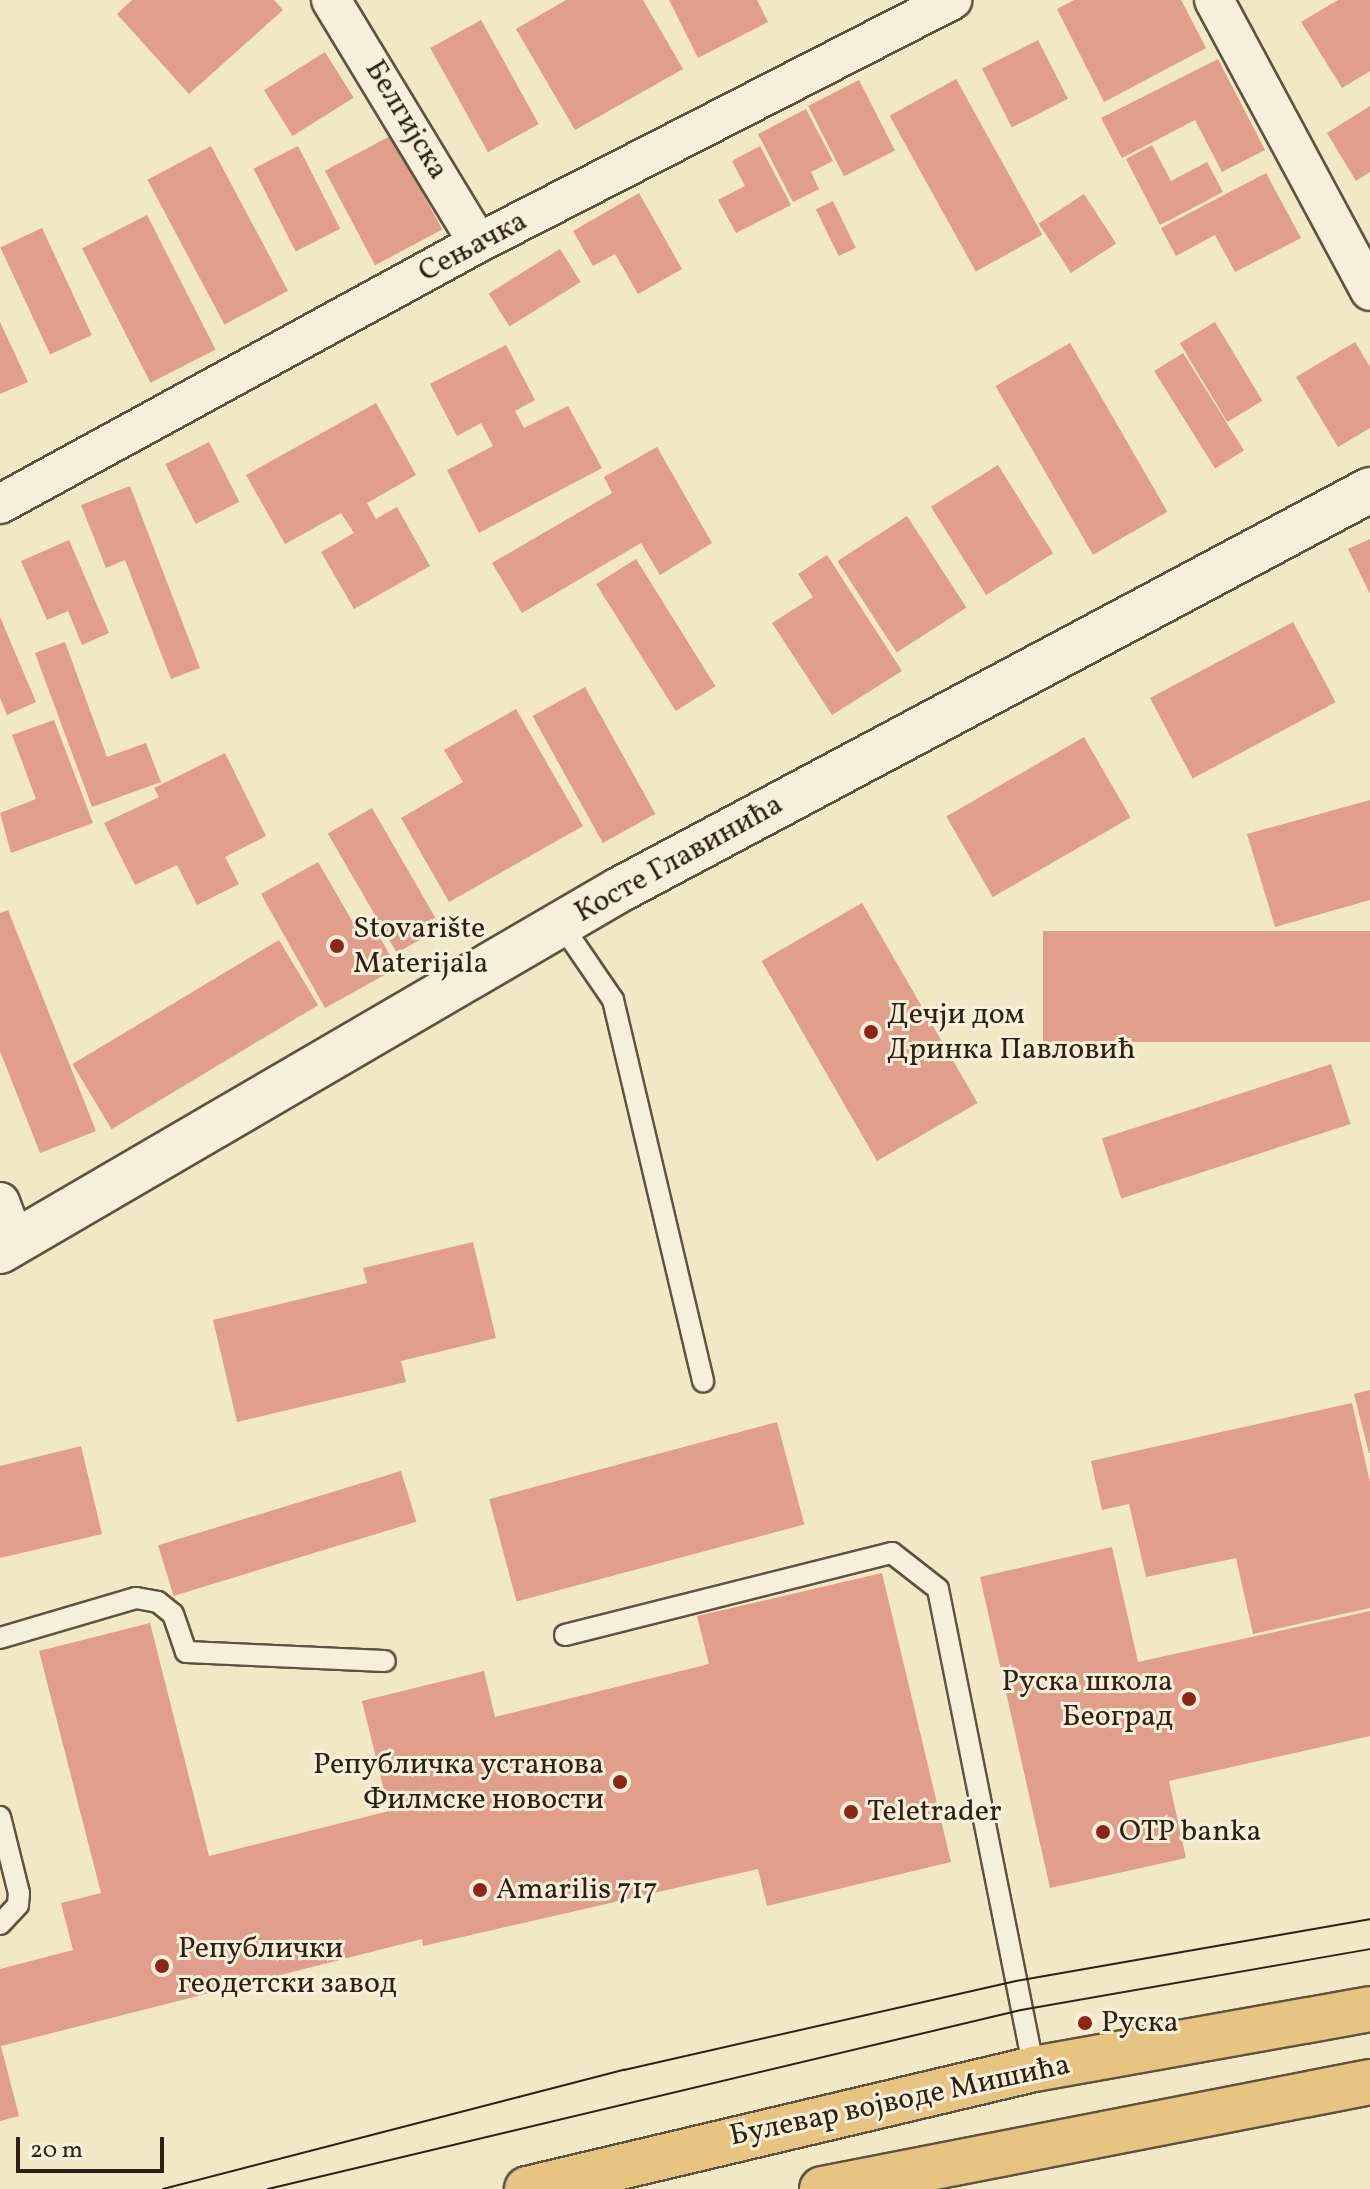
<!DOCTYPE html>
<meta charset="utf-8">
<style>
body{margin:0}
#map{position:relative;width:1370px;height:2189px;overflow:hidden;background:#f1e8c6;font-family:Vollkorn,serif}
div>[style]{position:absolute}
[style*='--x']{left:calc(var(--x)*1px);top:calc(var(--y)*1px);width:calc(var(--w)*1px);rotate:calc(var(--a)*1deg)}
.building>*{inset:0;background:#e19e8a;transform-origin:0 0}
.roads{filter:drop-shadow(2px 0 #605240) drop-shadow(-2px 0 #605240) drop-shadow(0 2px #605240) drop-shadow(0 -2px #605240)}
.service>*{height:20px;margin:-10px;padding:0 10px;transform-origin:10px;border-radius:10px;background:#f6f0da}
.minor>*{height:38px;margin:-19px;padding:0 19px;transform-origin:19px;border-radius:19px;background:#f6f0da}
.tertiary>*{height:44px;margin:-22px;padding:0 22px;transform-origin:22px;border-radius:22px;background:#f6f0da}
.primary>*{height:44px;margin:-22px;padding:0 22px;transform-origin:22px;border-radius:22px;background:#e8c483}
.tram>*{height:2px;margin:-1px;padding:0 1px;transform-origin:1px;border-radius:1px;background:#302014}
.dots>*{width:22px;height:22px;translate:-50% -50%;box-sizing:border-box;border:4px solid #f6f0da;border-radius:50%}
span{translate:-50% -50%;white-space:nowrap;text-align:center;line-height:1.15;-webkit-text-stroke:6px #f6f0da;paint-order:stroke}
.street-label{font-size:30px;color:#302014}
.poi-label{font-size:30px;color:#302014}
.left{translate:0 -50%;text-align:left}
.right{translate:-100% -50%;text-align:right}
.scale{position:absolute;left:16px;top:2137px;width:148px;height:36px;box-sizing:border-box;border:4px solid #302014;border-top:0;padding-left:10px;font-size:24px;line-height:28px;white-space:nowrap;color:#302014;-webkit-text-stroke:6px #f6f0da;paint-order:stroke}
</style>
<div id="map">
<div class="building">
<div style="clip-path:polygon(132px 0,274px 0,283px 10px,189px 94px,117px 14px)"></div>
<div style="clip-path:polygon(566px 0,643px 0,683px 69px,575px 130px,516px 29px)"></div>
<div style="clip-path:polygon(669px 0,757px 0,768px 22px,698px 58px)"></div>
<div style="clip-path:polygon(1074px 0,1181px 0,1206px 48px,1104px 102px,1057px 9px)"></div>
<div style="clip-path:polygon(1338px 0,1370px 0,1370px 71px,1342px 88px,1301px 22px)"></div>
<div style="left:481px;top:20px;width:119px;height:58px;rotate:61deg"></div>
<div style="left:1038px;top:40px;width:66px;height:63px;rotate:63deg"></div>
<div style="left:325px;top:52px;width:54px;height:72px;rotate:58deg"></div>
<div style="clip-path:polygon(1218px 59px,1265px 150px,1222px 172px,1195px 120px,1122px 158px,1101px 118px)"></div>
<div style="left:956px;top:79px;width:178px;height:76px;rotate:61deg"></div>
<div style="left:859px;top:80px;width:79px;height:57px;rotate:63deg"></div>
<div style="clip-path:polygon(1370px 106px,1370px 172px,1356px 181px,1327px 133px)"></div>
<div style="clip-path:polygon(806px 109px,833px 161px,811px 172px,819px 189px,793px 202px,758px 134px)"></div>
<div style="left:392px;top:135px;width:107px;height:76px;rotate:62deg"></div>
<div style="clip-path:polygon(1152px 145px,1171px 181px,1207px 162px,1223px 192px,1160px 225px,1126px 159px)"></div>
<div style="left:211px;top:146px;width:164px;height:72px;rotate:62deg"></div>
<div style="left:298px;top:146px;width:93px;height:50px;rotate:63deg"></div>
<div style="clip-path:polygon(760px 146px,791px 205px,736px 233px,718px 200px,745px 186px,732px 161px)"></div>
<div style="clip-path:polygon(1266px 173px,1301px 238px,1235px 272px,1215px 235px,1176px 256px,1161px 228px)"></div>
<div style="clip-path:polygon(639px 193px,682px 269px,638px 294px,615px 254px,593px 266px,573px 231px)"></div>
<div style="left:1084px;top:194px;width:59px;height:54px;rotate:57deg"></div>
<div style="left:833px;top:201px;width:52px;height:19px;rotate:64deg"></div>
<div style="left:147px;top:215px;width:151px;height:73px;rotate:63deg"></div>
<div style="left:42px;top:228px;width:118px;height:46px;rotate:65deg"></div>
<div style="left:560px;top:249px;width:39px;height:84px;rotate:58deg"></div>
<div style="clip-path:polygon(0 322px,28px 382px,0 394px)"></div>
<div style="left:1215px;top:322px;width:92px;height:41px;rotate:59deg"></div>
<div style="clip-path:polygon(1355px 342px,1370px 367px,1370px 428px,1338px 447px,1296px 377px)"></div>
<div style="left:1070px;top:343px;width:195px;height:86px;rotate:60deg"></div>
<div style="clip-path:polygon(506px 345px,535px 400px,515px 411px,524px 428px,568px 406px,602px 468px,479px 533px,447px 470px,493px 446px,481px 423px,457px 436px,430px 384px)"></div>
<div style="left:1183px;top:353px;width:115px;height:34px;rotate:58deg"></div>
<div style="clip-path:polygon(376px 403px,416px 475px,367px 503px,376px 519px,397px 507px,430px 566px,354px 609px,321px 552px,354px 533px,341px 513px,285px 544px,246px 475px)"></div>
<div style="left:209px;top:442px;width:67px;height:49px;rotate:63deg"></div>
<div style="clip-path:polygon(657px 447px,712px 543px,660px 575px,641px 543px,522px 613px,492px 563px,612px 493px,604px 477px)"></div>
<div style="left:998px;top:465px;width:104px;height:79px;rotate:58deg"></div>
<div style="clip-path:polygon(130px 486px,200px 668px,171px 679px,125px 560px,106px 568px,81px 505px)"></div>
<div style="left:907px;top:516px;width:109px;height:83px;rotate:57deg"></div>
<div style="clip-path:polygon(1370px 539px,1370px 594px,1348px 549px)"></div>
<div style="clip-path:polygon(69px 540px,109px 633px,82px 645px,68px 611px,47px 620px,21px 561px)"></div>
<div style="clip-path:polygon(827px 555px,902px 671px,832px 715px,772px 623px,813px 597px,798px 574px)"></div>
<div style="left:636px;top:559px;width:150px;height:47px;rotate:58deg"></div>
<div style="clip-path:polygon(0 617px,36px 702px,7px 715px,0 698px)"></div>
<div style="left:1293px;top:622px;width:91px;height:162px;rotate:62deg"></div>
<div style="clip-path:polygon(65px 642px,107px 757px,146px 743px,161px 782px,92px 807px,35px 653px)"></div>
<div style="left:585px;top:687px;width:145px;height:60px;rotate:61deg"></div>
<div style="clip-path:polygon(516px 709px,583px 826px,449px 902px,401px 818px,463px 782px,444px 750px)"></div>
<div style="clip-path:polygon(54px 720px,93px 823px,11px 853px,0 813px,36px 799px,12px 735px)"></div>
<div style="left:1084px;top:737px;width:93px;height:159px;rotate:60deg"></div>
<div style="clip-path:polygon(225px 753px,266px 836px,225px 857px,239px 884px,197px 905px,177px 865px,135px 885px,104px 823px,159px 797px,154px 788px)"></div>
<div style="clip-path:polygon(1370px 800px,1370px 900px,1275px 927px,1247px 834px)"></div>
<div style="left:372px;top:808px;width:138px;height:51px;rotate:60deg"></div>
<div style="clip-path:polygon(318px 862px,354px 924px,368px 916px,397px 968px,325px 1008px,261px 894px)"></div>
<div style="left:862px;top:903px;width:231px;height:116px;rotate:60deg"></div>
<div style="clip-path:polygon(8px 910px,96px 1131px,40px 1153px,0 1051px,0 913px)"></div>
<div style="left:1370px;top:931px;width:111px;height:327px;rotate:90deg"></div>
<div style="left:279px;top:940px;width:76px;height:241px;rotate:59deg"></div>
<div style="left:1331px;top:1064px;width:63px;height:241px;rotate:72deg"></div>
<div style="clip-path:polygon(473px 1242px,496px 1338px,401px 1361px,406px 1382px,237px 1422px,213px 1320px,367px 1283px,363px 1268px)"></div>
<div style="clip-path:polygon(1370px 1390px,1370px 1453px,1369px 1453px,1354px 1394px)"></div>
<div style="clip-path:polygon(1352px 1403px,1370px 1482px,1370px 1608px,1253px 1634px,1236px 1558px,1146px 1577px,1129px 1504px,1102px 1510px,1091px 1461px)"></div>
<div style="left:777px;top:1422px;width:106px;height:298px;rotate:75deg"></div>
<div style="clip-path:polygon(81px 1446px,102px 1534px,0 1558px,0 1466px)"></div>
<div style="left:401px;top:1471px;width:53px;height:254px;rotate:73deg"></div>
<div style="clip-path:polygon(1112px 1547px,1138px 1662px,1370px 1611px,1370px 1736px,1169px 1781px,1186px 1858px,1050px 1888px,980px 1577px)"></div>
<div style="clip-path:polygon(882px 1573px,951px 1862px,767px 1906px,758px 1869px,423px 1946px,422px 1939px,1px 2046px,19px 2116px,0 2121px,0 1969px,73px 1950px,61px 1903px,101px 1893px,39px 1651px,150px 1623px,209px 1856px,389px 1811px,362px 1701px,484px 1671px,495px 1717px,709px 1664px,697px 1616px)"></div>
</div>
<div class="roads">
<div class="service">
<div style="--x:561;--y:924;--w:92;--a:55.6"></div>
<div style="--x:613;--y:1000;--w:392;--a:76.7"></div>
<div style="--x:565;--y:1635;--w:337;--a:-14.1"></div>
<div style="--x:892;--y:1553;--w:58;--a:38"></div>
<div style="--x:938;--y:1589;--w:490;--a:78.7"></div>
<div style="--x:0;--y:1638;--w:142;--a:-16.4"></div>
<div style="--x:136;--y:1598;--w:22;--a:10"></div>
<div style="--x:158;--y:1602;--w:19;--a:39"></div>
<div style="--x:173;--y:1614;--w:40;--a:71.1"></div>
<div style="--x:186;--y:1652;--w:199;--a:2.6"></div>
<div style="--x:0;--y:1817;--w:78;--a:76"></div>
<div style="--x:19;--y:1893;--w:12;--a:95"></div>
<div style="--x:18;--y:1905;--w:26;--a:133"></div>
</div>
<div class="minor">
<div style="--x:331;--y:0;--w:284;--a:58.8"></div>
<div style="--x:1214;--y:0;--w:330;--a:61.8"></div>
<div style="--x:0;--y:504;--w:545;--a:-28.64"></div>
<div style="--x:478;--y:243;--w:533;--a:-27.14"></div>
<div style="--x:0;--y:1202;--w:43;--a:69.4"></div>
</div>
<div class="tertiary">
<div style="--x:0;--y:1251;--w:717;--a:-30.25"></div>
<div style="--x:619;--y:890;--w:851;--a:-28.04"></div>
</div>
<div class="primary">
<div style="--x:527;--y:2189;--w:521;--a:-13.32"></div>
<div style="--x:1034;--y:2069;--w:341;--a:-10.1"></div>
<div style="--x:822;--y:2189;--w:558;--a:-11.05"></div>
</div>
</div>
<div class="tram">
<div style="--x:163;--y:2189;--w:476;--a:-14.5"></div>
<div style="--x:624;--y:2070;--w:402;--a:-12.8"></div>
<div style="--x:1016;--y:1981;--w:359;--a:-9.9"></div>
<div style="--x:268;--y:2189;--w:774;--a:-13.37"></div>
<div style="--x:1021;--y:2010;--w:354;--a:-9.9"></div>
</div>
<div class="dots">
<div style="left:337px;top:946px;background:#8f2418"></div>
<div style="left:871px;top:1032px;background:#8f2418"></div>
<div style="left:1189px;top:1699px;background:#8f2418"></div>
<div style="left:620px;top:1782px;background:#8f2418"></div>
<div style="left:851px;top:1812px;background:#8f2418"></div>
<div style="left:1103px;top:1832px;background:#8f2418"></div>
<div style="left:480px;top:1890px;background:#8f2418"></div>
<div style="left:162px;top:1966px;background:#8f2418"></div>
<div style="left:1085px;top:2023px;background:#8f2418"></div>
</div>
<div class="street-label">
<span style="left:406px;top:120px;rotate:59deg">Белгијска</span>
<span style="left:473px;top:247px;rotate:-28deg">Сењачка</span>
<span style="left:679px;top:859px;rotate:-29deg">Косте Главинића</span>
<span style="left:900px;top:2101px;rotate:-12deg">Булевар војводе Мишића</span>
</div>
<div class="poi-label">
<span class="left" style="left:353px;top:946px">Stovarište<br>Materijala</span>
<span class="left" style="left:887px;top:1032px">Дечји дом<br>Дринка Павловић</span>
<span class="right" style="left:1173px;top:1699px">Руска школа<br>Београд</span>
<span class="right" style="left:604px;top:1782px">Републичка установа<br>Филмске новости</span>
<span class="left" style="left:867px;top:1812px">Teletrader</span>
<span class="left" style="left:1119px;top:1832px">OTP banka</span>
<span class="left" style="left:496px;top:1890px">Amarilis 717</span>
<span class="left" style="left:178px;top:1966px">Републички<br>геодетски завод</span>
<span class="left" style="left:1101px;top:2023px">Руска</span>
</div>
<div class="scale">20 m</div>
</div>
